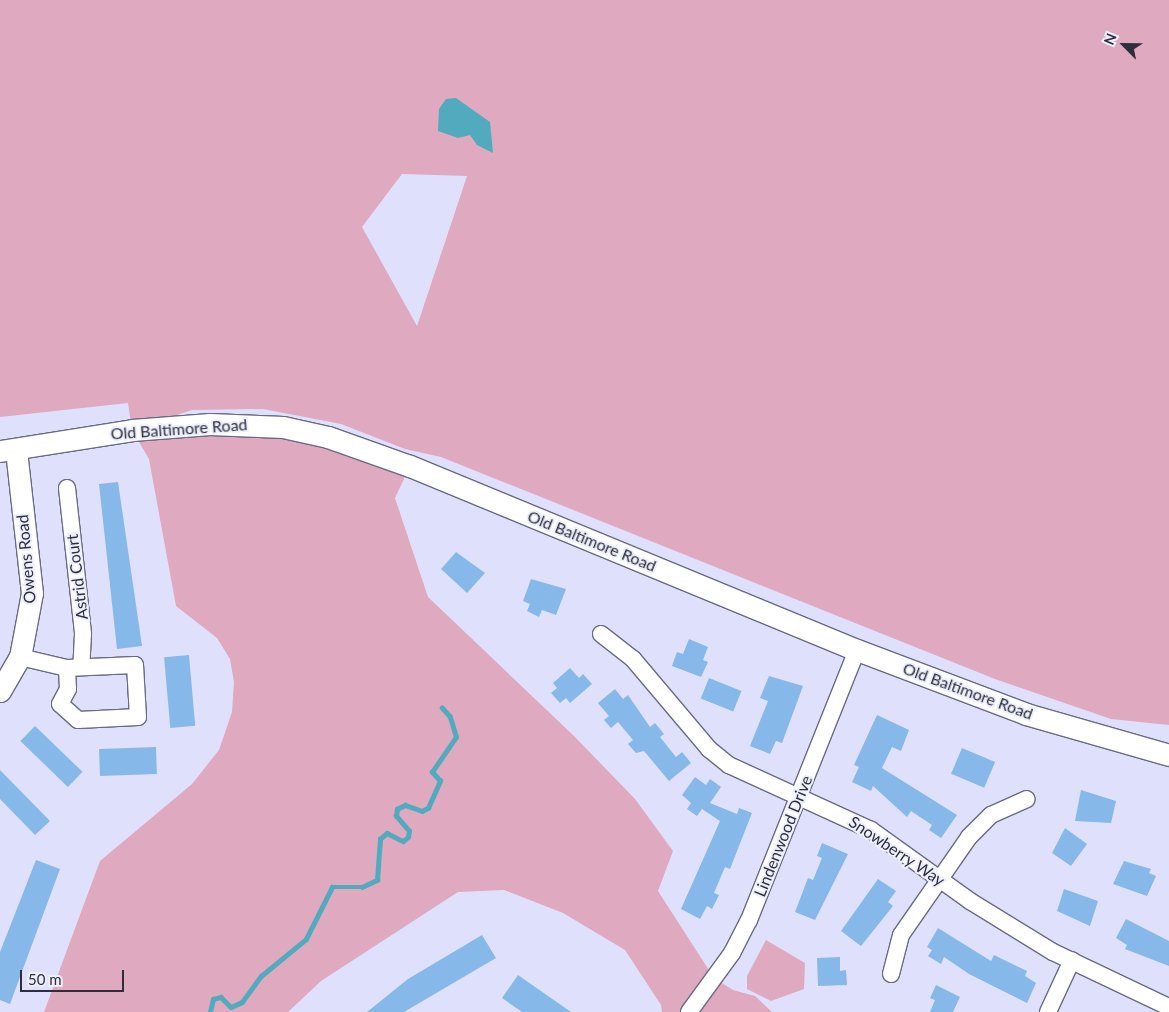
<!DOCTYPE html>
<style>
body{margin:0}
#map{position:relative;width:1169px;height:1012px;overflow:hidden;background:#dfe1fc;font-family:Lato,sans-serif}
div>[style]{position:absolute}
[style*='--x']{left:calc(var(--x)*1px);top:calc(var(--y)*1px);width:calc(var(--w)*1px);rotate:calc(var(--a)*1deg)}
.green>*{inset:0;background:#dfa9c0}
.water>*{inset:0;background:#51aabe}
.stream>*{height:4.5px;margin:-2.25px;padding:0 2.25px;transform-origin:2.25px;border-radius:2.25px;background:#51aabe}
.building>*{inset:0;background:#86b8ea;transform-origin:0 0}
.roads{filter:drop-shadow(1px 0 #696a87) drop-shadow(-1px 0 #696a87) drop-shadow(0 1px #696a87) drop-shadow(0 -1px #696a87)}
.minor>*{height:16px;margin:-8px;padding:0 8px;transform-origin:8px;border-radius:8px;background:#fff}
.tertiary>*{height:21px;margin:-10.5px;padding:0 10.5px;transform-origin:10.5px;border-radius:10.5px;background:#fff}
span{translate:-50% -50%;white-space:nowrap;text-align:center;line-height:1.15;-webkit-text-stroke:4px #eeeffd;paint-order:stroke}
.street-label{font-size:16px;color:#2d2e3b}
.north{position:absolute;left:1099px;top:20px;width:50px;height:50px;-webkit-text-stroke:4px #eeeffd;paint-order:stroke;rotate:293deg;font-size:14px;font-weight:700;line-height:20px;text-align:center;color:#2d2e3b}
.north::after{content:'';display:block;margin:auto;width:18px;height:22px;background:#2d2e3b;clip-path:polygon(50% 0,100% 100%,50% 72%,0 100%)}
.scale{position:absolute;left:20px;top:970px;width:104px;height:22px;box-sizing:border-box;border:2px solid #2d2e3b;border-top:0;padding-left:6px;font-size:15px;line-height:18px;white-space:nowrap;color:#2d2e3b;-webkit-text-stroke:4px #eeeffd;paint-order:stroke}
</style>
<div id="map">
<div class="green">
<div style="clip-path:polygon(evenodd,0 0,1169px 0,1169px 725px,1111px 719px,995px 679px,441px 457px,405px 449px,341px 424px,263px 409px,192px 410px,134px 429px,254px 424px,410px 466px,395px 498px,428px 597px,574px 736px,635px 799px,673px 851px,658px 891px,714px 978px,733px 990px,755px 996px,772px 1012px,662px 1012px,661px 1005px,625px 950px,563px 913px,504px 890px,458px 892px,321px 981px,288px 1012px,44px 1012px,100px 861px,192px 784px,219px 750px,232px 712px,234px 682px,230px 659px,217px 638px,176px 606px,149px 459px,132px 430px,128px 403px,0 417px,0 0,402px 174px,467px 176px,417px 326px,362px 227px,402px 174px)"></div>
<div style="clip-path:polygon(766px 940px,805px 963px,804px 989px,771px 1001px,747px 989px,747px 976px)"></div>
</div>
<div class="water">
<div style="clip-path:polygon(456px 98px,490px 122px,493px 153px,477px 145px,470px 135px,458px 138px,438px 131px,439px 109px,446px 99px)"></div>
</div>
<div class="stream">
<div style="--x:210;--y:1012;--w:13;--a:-77"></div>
<div style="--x:213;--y:999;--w:8;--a:-14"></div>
<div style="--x:221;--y:997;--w:14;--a:45"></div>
<div style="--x:231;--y:1007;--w:12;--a:-24"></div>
<div style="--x:242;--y:1002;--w:32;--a:-54"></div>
<div style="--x:261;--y:976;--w:58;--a:-39.4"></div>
<div style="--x:306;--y:939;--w:58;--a:-63.4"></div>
<div style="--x:332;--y:887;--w:30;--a:0"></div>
<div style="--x:362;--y:887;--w:17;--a:-25"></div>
<div style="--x:377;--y:880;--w:41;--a:-85.8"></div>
<div style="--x:380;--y:839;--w:9;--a:-41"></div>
<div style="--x:387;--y:833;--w:18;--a:27"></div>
<div style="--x:403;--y:841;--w:6;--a:-39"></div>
<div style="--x:408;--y:837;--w:6;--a:-81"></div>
<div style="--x:409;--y:831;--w:20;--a:-131"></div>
<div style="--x:396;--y:816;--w:7;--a:-82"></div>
<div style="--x:397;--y:809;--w:9;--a:-27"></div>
<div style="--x:405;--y:805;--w:18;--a:19"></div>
<div style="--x:422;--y:811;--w:7;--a:-27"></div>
<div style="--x:428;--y:808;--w:30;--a:-66"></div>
<div style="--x:440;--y:781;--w:12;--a:-132"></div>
<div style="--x:432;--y:772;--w:42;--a:-55.6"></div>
<div style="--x:456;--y:737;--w:21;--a:-107"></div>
<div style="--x:450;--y:717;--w:12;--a:-132"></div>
</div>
<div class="building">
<div style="clip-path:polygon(118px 482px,142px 646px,117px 649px,99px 484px)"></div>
<div style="clip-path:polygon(456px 552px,485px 573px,467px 593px,441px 569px)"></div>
<div style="clip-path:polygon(531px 579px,566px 589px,556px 615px,542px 610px,539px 617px,527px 611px,530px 604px,523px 601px)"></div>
<div style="clip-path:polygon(689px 639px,708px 647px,703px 660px,708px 662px,701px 677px,672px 666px,677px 652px,683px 654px)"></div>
<div style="left:189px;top:655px;width:71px;height:25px;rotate:85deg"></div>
<div style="clip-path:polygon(570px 668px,579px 678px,583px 674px,592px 684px,570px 703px,566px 698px,560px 703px,551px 693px,557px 688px,553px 683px)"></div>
<div style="clip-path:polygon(769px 676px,803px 686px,782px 743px,776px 741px,770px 754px,750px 746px,768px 701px,760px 698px)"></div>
<div style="left:709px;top:678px;width:35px;height:22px;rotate:22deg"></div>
<div style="clip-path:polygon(615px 689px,623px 699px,628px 695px,650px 727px,655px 723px,664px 734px,660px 737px,676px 757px,682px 752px,691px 763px,669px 781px,644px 751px,636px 753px,628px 744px,633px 740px,618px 722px,611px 728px,604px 720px,609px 716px,598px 703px)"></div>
<div style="clip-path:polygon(877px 715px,909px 730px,901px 751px,892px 747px,882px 768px,957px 815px,941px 838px,929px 830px,932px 825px,911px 811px,907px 817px,873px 786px,871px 791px,852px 782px,859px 767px,854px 765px)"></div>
<div style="left:35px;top:726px;width:66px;height:21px;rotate:44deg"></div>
<div style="left:156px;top:747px;width:27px;height:57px;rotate:88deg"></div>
<div style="left:962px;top:748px;width:36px;height:28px;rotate:23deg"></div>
<div style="clip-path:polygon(0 770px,50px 821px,35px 835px,0 799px)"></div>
<div style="clip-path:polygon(695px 777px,706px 785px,710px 779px,721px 787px,710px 803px,737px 814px,739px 808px,752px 813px,730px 869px,725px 867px,714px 893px,719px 895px,712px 909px,707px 906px,700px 919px,681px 909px,720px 821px,702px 809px,697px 816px,687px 809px,691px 803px,682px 795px)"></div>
<div style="clip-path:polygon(1081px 790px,1116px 801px,1111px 823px,1075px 821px)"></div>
<div style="clip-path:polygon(1065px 828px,1087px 844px,1071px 866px,1052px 853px)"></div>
<div style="clip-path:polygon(822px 843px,848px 854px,815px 920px,795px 912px,808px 878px,813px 880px,822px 858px,817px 856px)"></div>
<div style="clip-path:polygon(36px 860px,60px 869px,10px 1004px,0 1000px,0 952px)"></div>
<div style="clip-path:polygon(1124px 861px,1151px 869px,1149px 873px,1156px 876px,1147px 896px,1113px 884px)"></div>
<div style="clip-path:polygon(878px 879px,896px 891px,888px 902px,893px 906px,861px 946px,841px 931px)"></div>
<div style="clip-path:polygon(1064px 889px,1098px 901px,1090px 926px,1057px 911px)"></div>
<div style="clip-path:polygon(1126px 919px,1169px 941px,1169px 966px,1125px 949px,1127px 945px,1116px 938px)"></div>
<div style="clip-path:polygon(938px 928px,991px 961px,994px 955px,1027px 971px,1025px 976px,1036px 983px,1027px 1003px,969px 974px,944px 957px,941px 964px,928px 956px,932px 950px,927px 947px)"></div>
<div style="clip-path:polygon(482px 935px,496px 958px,404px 1012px,367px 1012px,408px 979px)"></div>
<div style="clip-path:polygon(840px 957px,840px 971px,846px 970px,847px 985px,818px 986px,817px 958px)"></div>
<div style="clip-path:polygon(518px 975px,571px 1012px,522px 1012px,502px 998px)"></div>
<div style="clip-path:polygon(936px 985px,960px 997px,953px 1012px,930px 1012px,935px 1000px,930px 998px)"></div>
</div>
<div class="roads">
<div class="minor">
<div style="--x:67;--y:488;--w:147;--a:83.7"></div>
<div style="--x:83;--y:634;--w:33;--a:93"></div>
<div style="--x:601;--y:634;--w:41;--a:38"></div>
<div style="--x:633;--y:659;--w:118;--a:49.8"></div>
<div style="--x:709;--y:749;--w:26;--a:39"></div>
<div style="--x:729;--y:765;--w:156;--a:24.6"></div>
<div style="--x:871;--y:830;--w:122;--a:35.6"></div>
<div style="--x:970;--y:901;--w:97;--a:31.6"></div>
<div style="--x:1053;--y:952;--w:128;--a:25.4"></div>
<div style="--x:20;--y:657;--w:48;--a:13.2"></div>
<div style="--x:67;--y:668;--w:68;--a:-2.5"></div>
<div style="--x:135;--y:665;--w:52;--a:86.7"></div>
<div style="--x:138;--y:717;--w:60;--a:177.1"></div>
<div style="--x:78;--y:720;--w:24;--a:-138"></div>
<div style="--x:60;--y:704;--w:17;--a:-62"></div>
<div style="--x:68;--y:689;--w:21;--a:-93"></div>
<div style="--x:891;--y:974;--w:40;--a:-75.6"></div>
<div style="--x:901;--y:935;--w:119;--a:-55.2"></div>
<div style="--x:969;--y:837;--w:31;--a:-45"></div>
<div style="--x:991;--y:815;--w:39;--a:-24"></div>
<div style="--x:689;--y:1012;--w:73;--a:-53.9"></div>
<div style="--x:732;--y:953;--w:37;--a:-63"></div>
<div style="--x:749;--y:920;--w:291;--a:-68.2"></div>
<div style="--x:1048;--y:1012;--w:57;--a:-65.2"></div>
</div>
<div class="tertiary">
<div style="--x:0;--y:451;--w:134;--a:-9"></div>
<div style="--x:132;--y:430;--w:78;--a:-4.4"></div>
<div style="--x:210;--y:424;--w:73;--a:2.4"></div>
<div style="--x:283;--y:427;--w:46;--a:12.5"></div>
<div style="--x:328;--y:437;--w:87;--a:19.5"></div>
<div style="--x:410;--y:466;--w:483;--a:22.4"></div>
<div style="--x:857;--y:650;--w:181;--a:20.7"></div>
<div style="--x:1026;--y:714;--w:149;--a:16"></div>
<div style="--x:0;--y:691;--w:39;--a:-60"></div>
<div style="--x:20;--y:657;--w:65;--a:-79.4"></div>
<div style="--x:32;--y:593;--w:144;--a:-96.4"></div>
</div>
</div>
<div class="street-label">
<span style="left:179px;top:429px;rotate:-4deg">Old Baltimore Road</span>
<span style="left:592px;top:541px;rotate:22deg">Old Baltimore Road</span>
<span style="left:26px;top:559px;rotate:-95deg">Owens Road</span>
<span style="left:77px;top:577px;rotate:-97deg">Astrid Court</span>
<span style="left:968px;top:691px;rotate:20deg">Old Baltimore Road</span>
<span style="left:783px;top:836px;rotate:-68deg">Lindenwood Drive</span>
<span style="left:897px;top:851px;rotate:34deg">Snowberry Way</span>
</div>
<div class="north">N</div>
<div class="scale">50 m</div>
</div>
